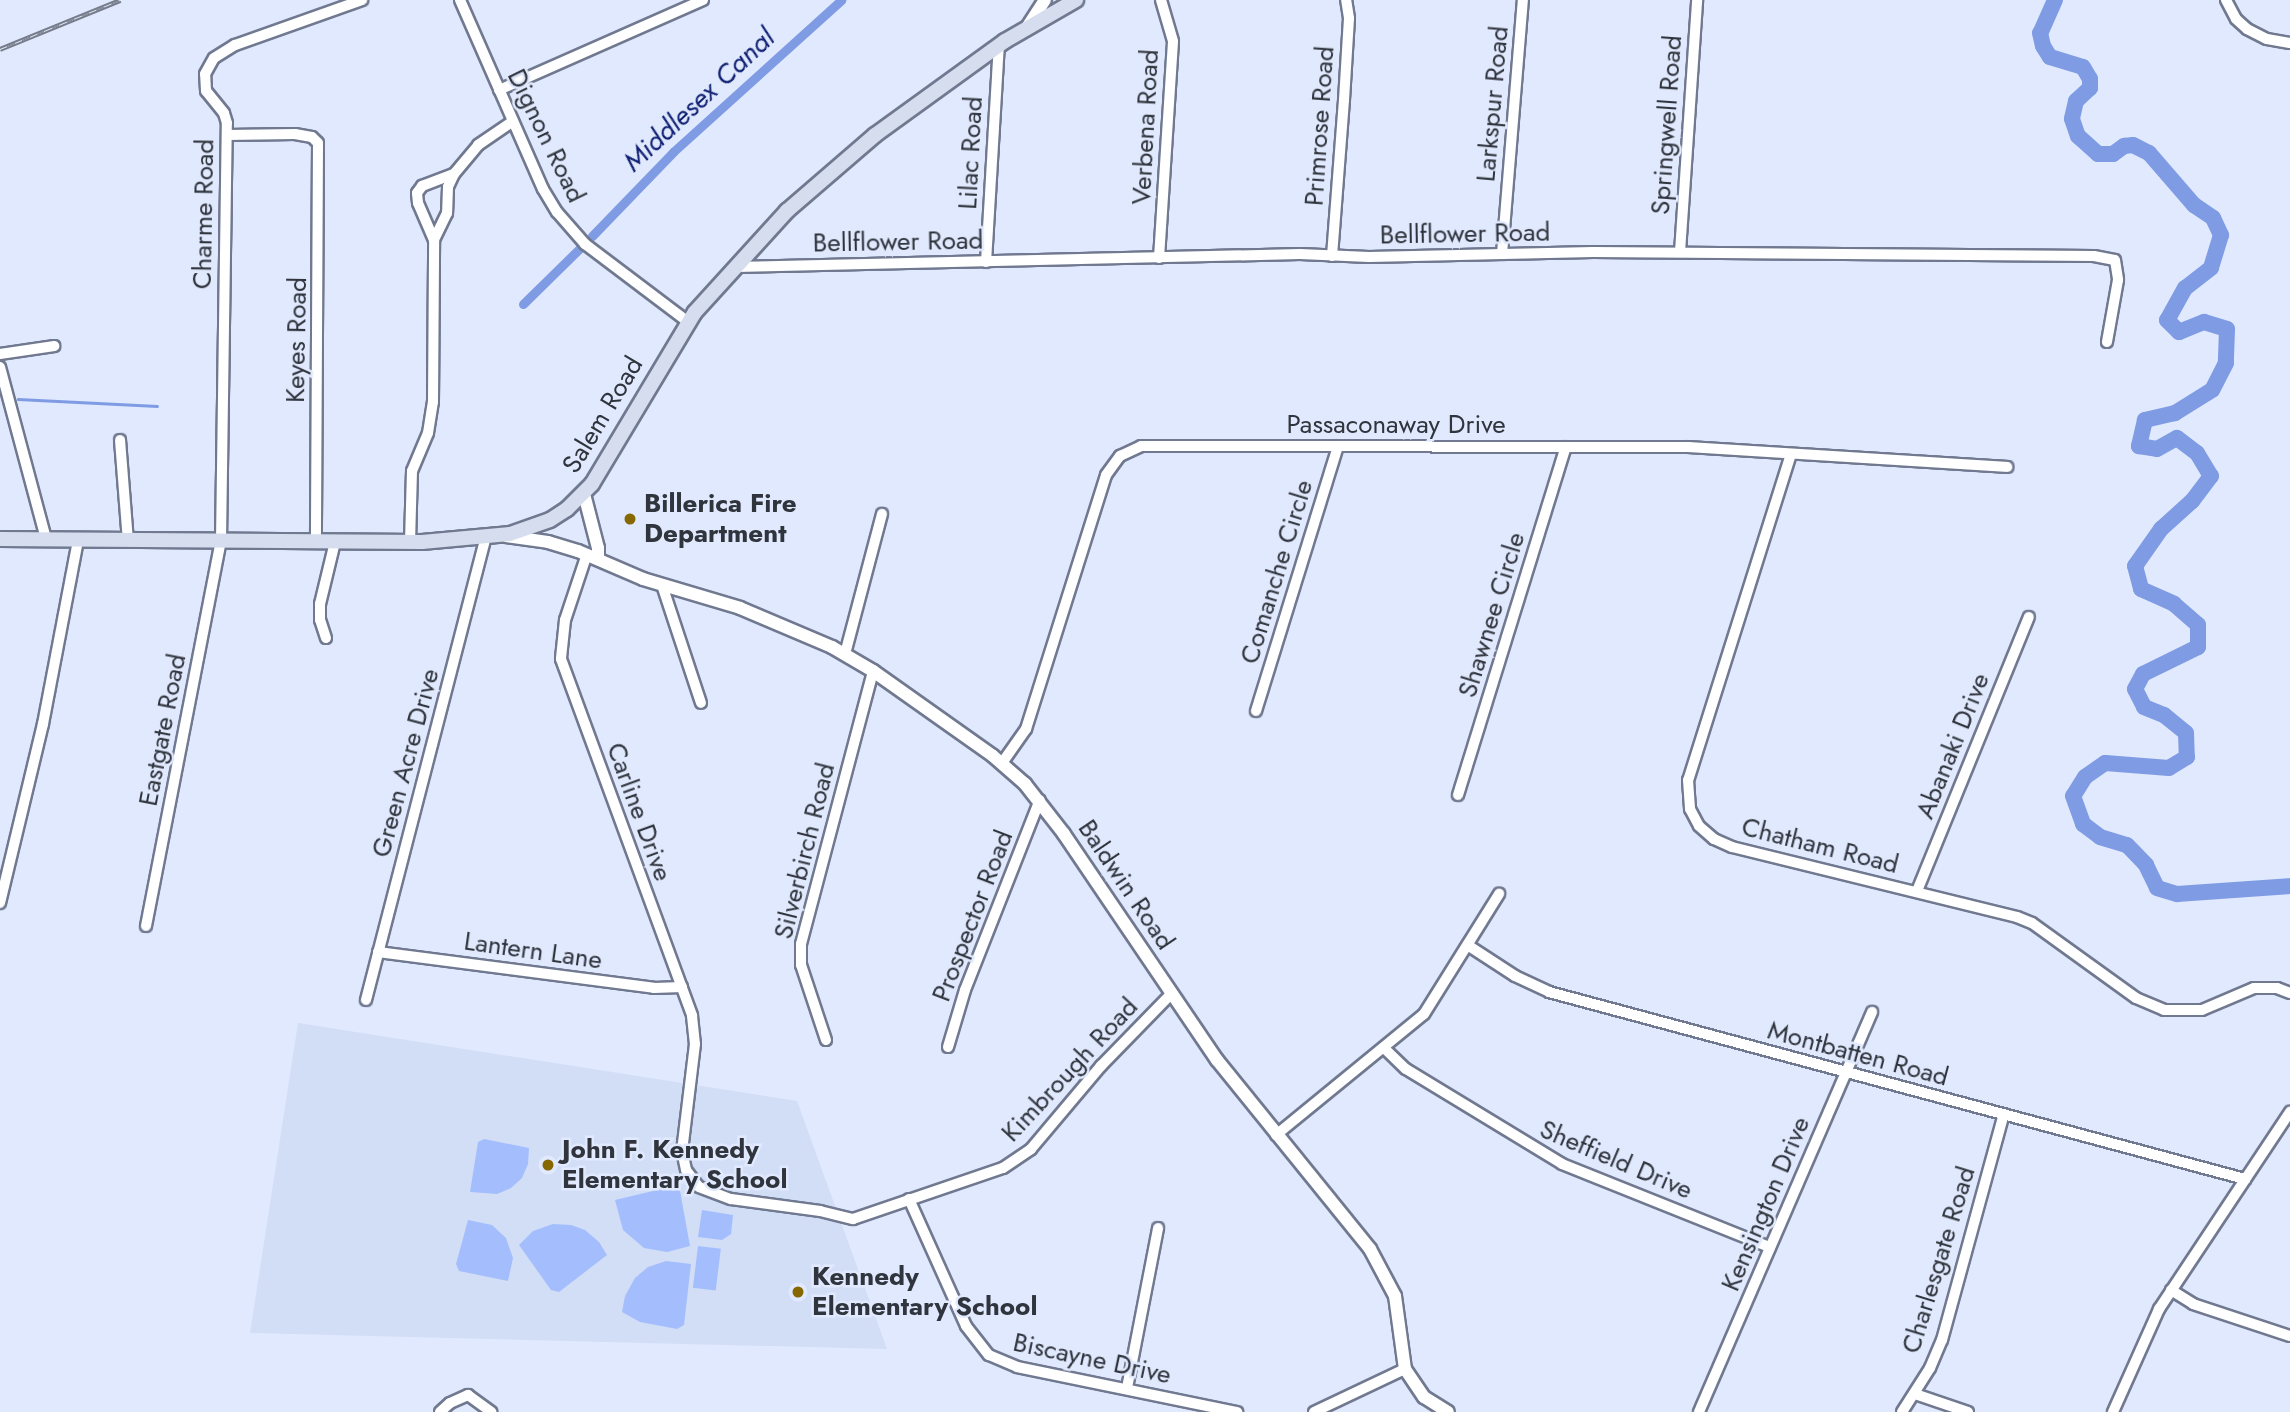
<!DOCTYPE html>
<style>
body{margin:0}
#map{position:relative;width:2290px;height:1412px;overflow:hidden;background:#e0e9fd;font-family:Jost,sans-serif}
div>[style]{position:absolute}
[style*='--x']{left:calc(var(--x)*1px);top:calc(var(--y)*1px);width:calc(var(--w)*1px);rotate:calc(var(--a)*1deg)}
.built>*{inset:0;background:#d2ddf6}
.green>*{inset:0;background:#a4befd;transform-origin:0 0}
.stream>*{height:2.5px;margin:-1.25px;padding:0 1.25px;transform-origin:1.25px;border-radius:1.25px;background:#7f9be4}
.canal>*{height:9px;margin:-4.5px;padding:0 4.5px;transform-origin:4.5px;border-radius:4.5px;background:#7f9be4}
.river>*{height:16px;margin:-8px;padding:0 8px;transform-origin:8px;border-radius:8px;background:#7f9be4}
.roads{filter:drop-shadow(2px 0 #707990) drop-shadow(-2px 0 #707990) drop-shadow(0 2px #707990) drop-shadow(0 -2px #707990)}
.minor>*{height:10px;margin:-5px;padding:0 5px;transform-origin:5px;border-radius:5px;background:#fff}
.tertiary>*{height:12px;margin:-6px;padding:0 6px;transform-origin:6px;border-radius:6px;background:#fff}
.secondary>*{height:14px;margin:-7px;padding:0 7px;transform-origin:7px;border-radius:7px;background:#d6ddee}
.rail>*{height:5px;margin-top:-2.5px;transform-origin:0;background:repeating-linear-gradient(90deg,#e0e9fd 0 8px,#767c89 0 16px);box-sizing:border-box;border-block:2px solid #767c89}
.dots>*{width:19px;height:19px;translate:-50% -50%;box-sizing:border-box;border:4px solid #e0e9fd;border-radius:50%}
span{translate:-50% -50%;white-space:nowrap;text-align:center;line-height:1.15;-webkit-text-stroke:5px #e0e9fd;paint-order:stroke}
.street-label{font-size:26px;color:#30343d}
.poi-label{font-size:26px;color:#30343d;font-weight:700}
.left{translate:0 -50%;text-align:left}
.water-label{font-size:28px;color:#0f1f72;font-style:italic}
</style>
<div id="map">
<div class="built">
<div style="clip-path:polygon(298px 1023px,797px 1101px,887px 1349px,250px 1333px)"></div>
</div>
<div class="green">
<div style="clip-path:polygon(484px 1139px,529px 1148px,528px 1164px,522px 1178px,511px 1188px,497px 1194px,470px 1192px,478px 1142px)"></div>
<div style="clip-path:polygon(674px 1186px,680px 1191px,690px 1246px,667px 1252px,644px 1248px,623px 1230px,615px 1200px)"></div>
<div style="clip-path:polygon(702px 1210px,733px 1215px,731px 1234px,722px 1240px,698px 1237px)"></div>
<div style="clip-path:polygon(468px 1220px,492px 1225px,506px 1238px,513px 1258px,508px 1281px,459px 1271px,456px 1264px)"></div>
<div style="clip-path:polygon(553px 1224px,571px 1225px,585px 1230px,599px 1242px,607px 1255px,559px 1292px,551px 1290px,519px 1245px,533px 1231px)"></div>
<div style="left:698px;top:1246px;width:23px;height:42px;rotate:7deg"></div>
<div style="clip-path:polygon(666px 1261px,691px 1264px,684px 1325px,677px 1329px,640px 1322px,622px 1312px,625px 1296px,635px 1278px,648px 1267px)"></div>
</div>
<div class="stream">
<div style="--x:18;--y:399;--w:139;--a:2.9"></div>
</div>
<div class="canal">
<div style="--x:592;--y:236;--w:117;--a:-46"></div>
<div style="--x:673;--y:152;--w:227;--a:-42.1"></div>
<div style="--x:523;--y:304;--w:80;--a:-44.5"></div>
</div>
<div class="river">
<div style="--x:2055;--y:0;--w:36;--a:114"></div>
<div style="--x:2040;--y:33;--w:13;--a:77"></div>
<div style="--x:2043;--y:46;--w:13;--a:58"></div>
<div style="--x:2050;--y:57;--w:34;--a:17"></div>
<div style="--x:2083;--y:67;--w:14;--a:60"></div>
<div style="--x:2090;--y:79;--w:9;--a:90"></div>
<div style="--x:2090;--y:88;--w:19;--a:137"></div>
<div style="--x:2076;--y:101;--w:18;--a:103"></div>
<div style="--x:2072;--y:119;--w:18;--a:71"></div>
<div style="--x:2078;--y:136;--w:27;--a:42"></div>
<div style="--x:2098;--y:154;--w:15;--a:0"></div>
<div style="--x:2113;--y:154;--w:14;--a:-36"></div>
<div style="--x:2124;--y:146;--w:9;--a:-6"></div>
<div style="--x:2133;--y:145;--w:18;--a:27"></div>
<div style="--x:2149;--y:153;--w:69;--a:49.1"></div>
<div style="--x:2194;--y:205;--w:23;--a:34"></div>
<div style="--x:2213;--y:218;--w:19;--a:65"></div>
<div style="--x:2221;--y:235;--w:34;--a:107"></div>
<div style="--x:2211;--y:268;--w:33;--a:142"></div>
<div style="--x:2185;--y:288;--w:37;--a:119"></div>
<div style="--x:2167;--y:320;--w:17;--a:45"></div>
<div style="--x:2179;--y:332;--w:27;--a:-22"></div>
<div style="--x:2204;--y:322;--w:24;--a:17"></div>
<div style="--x:2227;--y:329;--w:34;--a:92"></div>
<div style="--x:2226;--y:363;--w:30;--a:117"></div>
<div style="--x:2212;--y:390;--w:44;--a:148.1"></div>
<div style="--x:2175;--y:413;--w:31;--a:167"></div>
<div style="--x:2145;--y:420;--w:27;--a:103"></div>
<div style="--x:2139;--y:446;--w:18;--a:9"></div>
<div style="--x:2157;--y:449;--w:23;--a:-29"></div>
<div style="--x:2177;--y:438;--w:25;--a:37"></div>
<div style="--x:2197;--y:453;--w:27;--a:59"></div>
<div style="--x:2211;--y:476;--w:31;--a:127"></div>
<div style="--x:2192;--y:501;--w:42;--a:137.9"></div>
<div style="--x:2161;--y:529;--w:45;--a:125.1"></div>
<div style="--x:2135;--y:566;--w:24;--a:75"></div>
<div style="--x:2141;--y:589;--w:36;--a:24"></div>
<div style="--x:2174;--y:604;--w:32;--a:41"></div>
<div style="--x:2198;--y:625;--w:22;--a:90"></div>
<div style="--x:2198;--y:647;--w:61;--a:153.9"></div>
<div style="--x:2143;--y:674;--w:17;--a:118"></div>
<div style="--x:2135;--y:689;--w:20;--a:63"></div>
<div style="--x:2144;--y:707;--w:22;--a:22"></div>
<div style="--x:2164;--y:715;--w:28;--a:39"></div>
<div style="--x:2186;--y:733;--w:24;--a:88"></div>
<div style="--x:2187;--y:757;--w:21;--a:149"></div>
<div style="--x:2169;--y:768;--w:64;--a:-175.5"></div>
<div style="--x:2105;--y:763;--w:24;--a:145"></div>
<div style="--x:2085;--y:777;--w:22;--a:122"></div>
<div style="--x:2073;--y:796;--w:30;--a:70"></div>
<div style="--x:2083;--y:824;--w:21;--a:37"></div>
<div style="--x:2100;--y:837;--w:28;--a:17"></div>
<div style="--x:2127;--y:845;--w:28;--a:46"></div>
<div style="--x:2146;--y:865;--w:25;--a:64"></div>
<div style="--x:2157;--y:888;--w:21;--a:17"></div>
<div style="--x:2177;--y:894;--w:113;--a:-4"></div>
</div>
<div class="roads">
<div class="minor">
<div style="--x:460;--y:0;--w:206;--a:66.3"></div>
<div style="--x:543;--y:189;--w:27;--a:59"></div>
<div style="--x:557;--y:212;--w:43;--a:48.8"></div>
<div style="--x:585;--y:244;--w:129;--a:37.1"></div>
<div style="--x:2226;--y:0;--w:21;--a:62"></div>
<div style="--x:2236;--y:19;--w:15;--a:42"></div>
<div style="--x:2247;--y:29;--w:22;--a:27"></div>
<div style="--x:2267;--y:39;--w:23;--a:10"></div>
<div style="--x:499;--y:90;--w:223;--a:-23.8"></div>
<div style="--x:227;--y:135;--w:68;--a:-0.8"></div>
<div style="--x:295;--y:134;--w:17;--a:10"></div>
<div style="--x:312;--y:137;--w:8;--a:45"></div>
<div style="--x:318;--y:143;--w:399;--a:90.3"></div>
<div style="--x:454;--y:174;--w:14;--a:115"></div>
<div style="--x:448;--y:187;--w:26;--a:92"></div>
<div style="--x:447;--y:213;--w:30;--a:116"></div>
<div style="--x:434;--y:240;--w:40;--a:-113.4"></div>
<div style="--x:418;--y:203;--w:10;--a:-96"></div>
<div style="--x:417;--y:193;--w:9;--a:-54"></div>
<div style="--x:422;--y:186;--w:34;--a:-21"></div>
<div style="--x:454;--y:174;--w:38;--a:-50"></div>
<div style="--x:478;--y:145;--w:42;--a:-34.4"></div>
<div style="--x:1680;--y:252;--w:253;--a:-86.1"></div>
<div style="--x:1502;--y:254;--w:255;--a:-85.3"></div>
<div style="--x:1332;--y:256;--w:156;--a:-85.6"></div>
<div style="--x:1344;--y:100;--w:82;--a:-86.5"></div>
<div style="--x:1349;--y:18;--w:18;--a:-99"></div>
<div style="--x:1159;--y:258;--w:217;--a:-86.3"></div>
<div style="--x:1173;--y:41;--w:43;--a:-106.3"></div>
<div style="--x:986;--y:262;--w:216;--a:-86.6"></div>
<div style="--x:736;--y:267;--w:564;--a:-1.32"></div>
<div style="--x:1300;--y:254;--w:69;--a:2.5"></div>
<div style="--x:1369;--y:257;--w:224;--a:-1.3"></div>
<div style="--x:1593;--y:252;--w:501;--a:0.46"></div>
<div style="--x:2094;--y:256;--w:21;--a:11"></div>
<div style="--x:2115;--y:260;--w:20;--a:81"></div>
<div style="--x:2118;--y:280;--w:63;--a:100.1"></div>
<div style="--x:0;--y:354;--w:55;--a:-8.4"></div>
<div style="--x:0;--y:367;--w:178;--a:75"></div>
<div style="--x:120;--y:440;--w:101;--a:85.5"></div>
<div style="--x:1791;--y:454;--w:342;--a:107.5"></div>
<div style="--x:1688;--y:780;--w:29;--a:86"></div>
<div style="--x:1690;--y:809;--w:19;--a:62"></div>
<div style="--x:1699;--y:826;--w:20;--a:41"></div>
<div style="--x:1714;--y:839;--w:20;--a:24"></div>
<div style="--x:1732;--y:847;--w:293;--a:13.8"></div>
<div style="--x:2017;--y:917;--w:16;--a:22"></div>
<div style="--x:2032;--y:923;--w:128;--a:35.8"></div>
<div style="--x:2136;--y:998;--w:30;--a:23"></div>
<div style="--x:2164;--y:1010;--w:38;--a:0"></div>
<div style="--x:2202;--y:1010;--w:56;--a:-22.9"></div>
<div style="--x:2254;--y:988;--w:23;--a:0"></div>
<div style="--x:2277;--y:988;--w:14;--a:21"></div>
<div style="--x:410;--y:542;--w:71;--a:-88.4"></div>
<div style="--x:412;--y:471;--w:41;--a:-67.2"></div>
<div style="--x:428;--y:433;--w:31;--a:-81"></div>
<div style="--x:433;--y:402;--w:162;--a:-89.6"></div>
<div style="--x:587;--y:554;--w:70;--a:108.4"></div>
<div style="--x:565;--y:620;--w:39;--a:96"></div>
<div style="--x:561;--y:659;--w:380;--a:69.8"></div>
<div style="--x:692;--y:1016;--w:28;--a:84"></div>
<div style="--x:695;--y:1044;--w:108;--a:96.9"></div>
<div style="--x:682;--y:1151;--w:19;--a:78"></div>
<div style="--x:686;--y:1170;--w:21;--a:53"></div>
<div style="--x:699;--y:1187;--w:34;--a:21"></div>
<div style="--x:731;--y:1199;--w:90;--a:7.7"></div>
<div style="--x:820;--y:1211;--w:34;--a:14"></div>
<div style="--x:853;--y:1219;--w:158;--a:-18.8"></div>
<div style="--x:1003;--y:1168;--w:34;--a:-34"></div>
<div style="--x:1031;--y:1149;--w:109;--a:-49.9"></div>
<div style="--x:1101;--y:1066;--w:100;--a:-45.8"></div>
<div style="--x:662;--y:585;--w:124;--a:71.7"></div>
<div style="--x:326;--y:638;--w:19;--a:-108"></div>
<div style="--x:320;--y:620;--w:16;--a:-90"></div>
<div style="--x:320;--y:604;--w:64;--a:-76.4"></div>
<div style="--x:845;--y:654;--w:145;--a:-75.2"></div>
<div style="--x:1256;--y:711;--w:277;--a:-72.8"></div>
<div style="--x:1002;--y:763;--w:42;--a:-54.8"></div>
<div style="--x:1026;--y:729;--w:266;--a:-72.5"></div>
<div style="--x:1106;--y:475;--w:24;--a:-54"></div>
<div style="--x:1120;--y:456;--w:23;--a:-25"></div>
<div style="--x:1141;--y:446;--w:548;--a:0.1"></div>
<div style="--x:1689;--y:447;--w:319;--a:3.6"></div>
<div style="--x:1458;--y:795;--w:364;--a:-72.8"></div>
<div style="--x:1917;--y:891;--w:296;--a:-67.8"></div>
<div style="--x:0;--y:903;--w:184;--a:-76.5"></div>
<div style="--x:43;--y:724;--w:187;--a:-79.2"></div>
<div style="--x:146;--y:926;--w:392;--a:-79"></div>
<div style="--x:221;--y:541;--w:418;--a:-89.2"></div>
<div style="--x:227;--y:123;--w:10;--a:-107"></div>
<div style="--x:224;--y:113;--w:28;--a:-129"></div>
<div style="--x:206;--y:91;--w:17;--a:-93"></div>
<div style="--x:205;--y:74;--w:18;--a:-61"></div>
<div style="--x:214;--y:58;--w:25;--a:-32"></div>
<div style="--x:235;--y:45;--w:135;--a:-19.5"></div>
<div style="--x:1469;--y:946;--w:55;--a:33.1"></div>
<div style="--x:1515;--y:976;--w:38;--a:25"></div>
<div style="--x:1549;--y:992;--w:721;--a:15.04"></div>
<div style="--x:378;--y:952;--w:278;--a:7.4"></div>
<div style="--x:654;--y:988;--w:28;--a:-2"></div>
<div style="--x:366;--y:1000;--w:478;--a:-75.5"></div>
<div style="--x:826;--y:1040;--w:79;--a:-108.4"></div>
<div style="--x:801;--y:965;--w:21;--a:-90"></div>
<div style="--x:801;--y:944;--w:282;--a:-75.2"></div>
<div style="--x:948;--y:1047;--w:59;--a:-73.4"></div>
<div style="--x:965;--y:990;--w:204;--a:-68.5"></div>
<div style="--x:1384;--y:1048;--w:30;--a:44"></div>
<div style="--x:1406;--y:1069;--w:183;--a:31.3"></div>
<div style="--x:1562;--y:1164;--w:224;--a:21.8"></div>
<div style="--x:1276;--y:1135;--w:191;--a:-39.3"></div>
<div style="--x:1424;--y:1014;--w:142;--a:-58"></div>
<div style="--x:909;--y:1199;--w:139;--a:65.8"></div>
<div style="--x:966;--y:1326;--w:37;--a:52"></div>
<div style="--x:989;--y:1355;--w:30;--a:23"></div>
<div style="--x:1017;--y:1367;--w:225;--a:11.6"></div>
<div style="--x:2171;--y:1290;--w:26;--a:32"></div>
<div style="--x:2193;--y:1304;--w:102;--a:18.3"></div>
<div style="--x:1127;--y:1388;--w:163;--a:-79"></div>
<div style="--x:1915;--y:1394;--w:56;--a:18.8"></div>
<div style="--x:440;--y:1412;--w:13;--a:-42"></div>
<div style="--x:450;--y:1403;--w:20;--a:-24"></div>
<div style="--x:468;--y:1395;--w:29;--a:36"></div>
<div style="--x:1314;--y:1412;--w:101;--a:-25.3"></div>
<div style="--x:1699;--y:1412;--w:436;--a:-66.6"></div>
<div style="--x:1902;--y:1412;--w:52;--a:-57.5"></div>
<div style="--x:1930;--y:1368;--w:30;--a:-67"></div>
<div style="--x:1942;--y:1340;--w:234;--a:-74.7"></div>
<div style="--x:2113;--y:1412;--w:113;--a:-65.9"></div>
<div style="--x:2159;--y:1309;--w:237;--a:-56.4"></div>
</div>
<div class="tertiary">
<div style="--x:1028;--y:26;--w:31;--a:-57"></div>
<div style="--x:584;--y:494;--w:56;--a:75.5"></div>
<div style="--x:598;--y:548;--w:11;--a:90"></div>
<div style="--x:506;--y:536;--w:42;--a:8.1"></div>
<div style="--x:548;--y:542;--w:31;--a:17"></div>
<div style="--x:578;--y:551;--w:71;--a:23.3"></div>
<div style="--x:643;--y:579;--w:101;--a:16.6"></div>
<div style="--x:740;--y:608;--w:100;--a:23"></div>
<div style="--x:832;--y:647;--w:48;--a:30.3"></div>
<div style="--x:873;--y:671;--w:147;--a:35.3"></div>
<div style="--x:993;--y:756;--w:43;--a:41.2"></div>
<div style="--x:1025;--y:784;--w:63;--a:52"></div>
<div style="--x:1064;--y:834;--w:273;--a:55.9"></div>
<div style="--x:1217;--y:1060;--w:243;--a:51"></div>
<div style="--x:1370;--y:1249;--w:53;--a:62"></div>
<div style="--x:1395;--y:1296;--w:74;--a:82.2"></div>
<div style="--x:1405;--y:1369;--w:34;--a:56"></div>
<div style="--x:1424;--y:1397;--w:28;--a:32"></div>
</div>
<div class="secondary">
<div style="--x:0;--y:539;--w:422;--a:0.4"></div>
<div style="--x:422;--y:542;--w:88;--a:-5.2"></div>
<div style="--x:510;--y:534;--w:42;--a:-19.3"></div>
<div style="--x:550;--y:520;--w:20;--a:-33"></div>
<div style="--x:567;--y:509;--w:35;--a:-45"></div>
<div style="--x:592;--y:484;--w:200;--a:-59.1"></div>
<div style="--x:695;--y:312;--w:137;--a:-47.7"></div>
<div style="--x:787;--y:211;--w:116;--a:-40.8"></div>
<div style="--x:875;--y:135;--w:160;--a:-35.9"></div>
<div style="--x:1005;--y:41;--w:82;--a:-30"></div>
</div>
</div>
<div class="rail">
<div style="--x:0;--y:49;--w:130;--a:-22.2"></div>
</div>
<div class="dots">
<div style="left:630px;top:519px;background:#866700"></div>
<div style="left:548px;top:1165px;background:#866700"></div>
<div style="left:798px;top:1292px;background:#866700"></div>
</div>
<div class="street-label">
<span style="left:1493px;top:104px;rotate:-85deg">Larkspur Road</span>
<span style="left:1667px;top:125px;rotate:-86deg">Springwell Road</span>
<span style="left:1320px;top:126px;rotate:-86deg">Primrose Road</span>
<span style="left:1146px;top:127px;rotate:-87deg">Verbena Road</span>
<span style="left:546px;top:136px;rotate:64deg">Dignon Road</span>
<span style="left:971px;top:153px;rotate:-87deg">Lilac Road</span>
<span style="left:204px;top:214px;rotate:-89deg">Charme Road</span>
<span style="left:1465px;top:234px;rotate:-1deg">Bellflower Road</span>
<span style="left:898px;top:242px;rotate:-1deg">Bellflower Road</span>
<span style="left:297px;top:340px;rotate:-89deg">Keyes Road</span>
<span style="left:603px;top:415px;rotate:-59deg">Salem Road</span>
<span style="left:1396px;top:425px">Passaconaway Drive</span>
<span style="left:1277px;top:572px;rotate:-73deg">Comanche Circle</span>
<span style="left:1492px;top:615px;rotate:-73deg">Shawnee Circle</span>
<span style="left:163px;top:730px;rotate:-79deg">Eastgate Road</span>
<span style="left:1953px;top:746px;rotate:-68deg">Abanaki Drive</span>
<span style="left:406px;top:763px;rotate:-75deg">Green Acre Drive</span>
<span style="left:639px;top:812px;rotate:70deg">Carline Drive</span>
<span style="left:1820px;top:846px;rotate:14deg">Chatham Road</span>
<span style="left:805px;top:851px;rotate:-76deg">Silverbirch Road</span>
<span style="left:1126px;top:885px;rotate:56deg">Baldwin Road</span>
<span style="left:973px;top:916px;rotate:-69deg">Prospector Road</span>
<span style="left:533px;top:951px;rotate:8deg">Lantern Lane</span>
<span style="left:1858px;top:1054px;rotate:15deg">Montbatten Road</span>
<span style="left:1070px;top:1070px;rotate:-47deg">Kimbrough Road</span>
<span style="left:1616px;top:1160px;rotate:23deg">Sheffield Drive</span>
<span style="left:1766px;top:1204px;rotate:-67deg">Kensington Drive</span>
<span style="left:1939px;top:1260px;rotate:-73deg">Charlesgate Road</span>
<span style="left:1092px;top:1359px;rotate:12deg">Biscayne Drive</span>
</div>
<div class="poi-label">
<span class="left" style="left:644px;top:519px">Billerica Fire<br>Department</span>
<span class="left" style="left:562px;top:1165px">John F. Kennedy<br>Elementary School</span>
<span class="left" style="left:812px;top:1292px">Kennedy<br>Elementary School</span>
</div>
<div class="water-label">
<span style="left:699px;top:100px;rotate:-43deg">Middlesex Canal</span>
</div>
</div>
